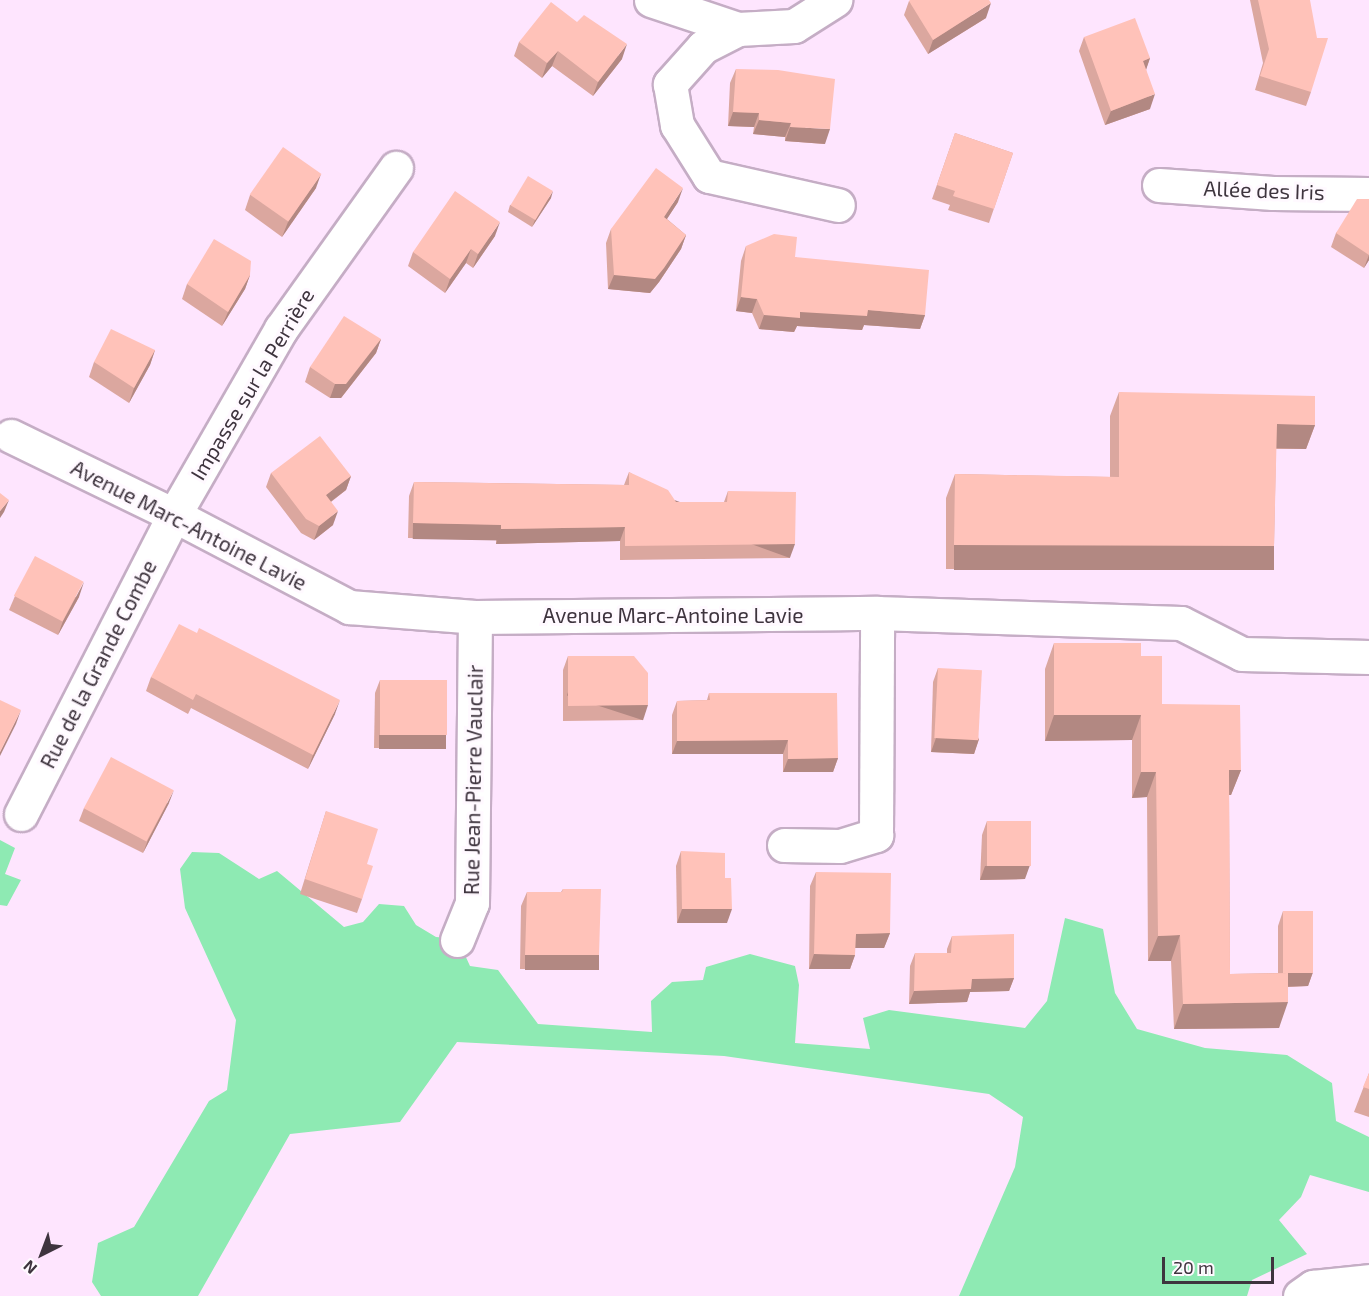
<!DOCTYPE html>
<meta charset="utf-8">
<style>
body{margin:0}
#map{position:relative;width:1369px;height:1296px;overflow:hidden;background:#fee5fe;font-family:"Exo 2",sans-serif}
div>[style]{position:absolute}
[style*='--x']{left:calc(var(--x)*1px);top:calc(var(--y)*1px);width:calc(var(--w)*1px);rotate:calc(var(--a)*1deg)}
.green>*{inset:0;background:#8eeab3}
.roads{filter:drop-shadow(2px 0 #c5adc5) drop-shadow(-2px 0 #c5adc5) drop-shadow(0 2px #c5adc5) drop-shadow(0 -2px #c5adc5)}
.minor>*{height:33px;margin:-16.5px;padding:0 16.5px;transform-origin:16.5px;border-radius:16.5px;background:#fff}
.wall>*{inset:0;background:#dba79f}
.shaded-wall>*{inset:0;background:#b28882;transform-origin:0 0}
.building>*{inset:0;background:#ffc2b9;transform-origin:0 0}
span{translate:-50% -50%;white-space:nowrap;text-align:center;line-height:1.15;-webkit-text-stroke:6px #fff9ff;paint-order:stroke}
.street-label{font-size:21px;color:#3e343e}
.north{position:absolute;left:12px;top:1224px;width:60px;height:60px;-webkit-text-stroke:4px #fff9ff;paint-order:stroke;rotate:222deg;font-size:16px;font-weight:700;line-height:24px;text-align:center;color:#3e343e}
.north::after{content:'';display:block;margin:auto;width:21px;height:27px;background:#3e343e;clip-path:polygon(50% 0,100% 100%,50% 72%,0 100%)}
.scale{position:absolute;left:1162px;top:1257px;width:112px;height:27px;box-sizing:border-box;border:3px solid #3e343e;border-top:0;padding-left:8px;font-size:18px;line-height:21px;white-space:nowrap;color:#3e343e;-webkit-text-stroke:4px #fff9ff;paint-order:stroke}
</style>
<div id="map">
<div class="green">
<div style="clip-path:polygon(0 840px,15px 848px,5px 874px,21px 880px,7px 906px,0 905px)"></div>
<div style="clip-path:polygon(192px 852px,219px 853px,259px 879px,277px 871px,344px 927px,363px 922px,379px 904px,404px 906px,416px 925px,436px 937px,448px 938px,464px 953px,470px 966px,498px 970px,538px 1024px,652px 1032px,651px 1001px,672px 982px,703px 980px,706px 967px,750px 954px,795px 966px,799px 985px,795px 1043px,870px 1049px,863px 1018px,889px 1010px,1025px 1028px,1047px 1001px,1065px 918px,1103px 929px,1115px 993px,1137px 1029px,1205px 1048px,1287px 1055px,1332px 1083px,1336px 1121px,1369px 1137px,1369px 1192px,1310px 1175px,1301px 1197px,1279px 1220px,1307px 1254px,1252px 1280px,1247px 1296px,959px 1296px,1015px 1167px,1023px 1117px,989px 1094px,724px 1056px,457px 1042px,400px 1122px,290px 1134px,198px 1296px,101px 1296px,92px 1282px,98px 1243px,134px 1227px,209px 1101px,227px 1090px,236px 1020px,185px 908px,180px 869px)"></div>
</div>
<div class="roads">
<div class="minor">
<div style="--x:651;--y:0;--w:92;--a:18.4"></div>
<div style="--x:738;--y:29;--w:56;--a:-3.1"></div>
<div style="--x:794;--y:26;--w:49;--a:-32.4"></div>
<div style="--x:738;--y:29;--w:39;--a:153"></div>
<div style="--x:703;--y:47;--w:50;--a:131.7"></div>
<div style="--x:670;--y:84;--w:42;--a:80.3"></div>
<div style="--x:677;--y:125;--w:60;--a:57.9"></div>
<div style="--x:709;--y:176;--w:132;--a:12.7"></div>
<div style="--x:1159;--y:185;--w:114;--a:4"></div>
<div style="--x:1273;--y:193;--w:96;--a:0.6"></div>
<div style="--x:11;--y:436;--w:181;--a:25.9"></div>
<div style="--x:174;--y:515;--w:198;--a:27.7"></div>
<div style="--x:349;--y:607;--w:126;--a:4.5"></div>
<div style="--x:475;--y:617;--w:402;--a:-0.6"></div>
<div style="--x:877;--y:613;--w:304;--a:1.9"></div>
<div style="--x:1181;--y:623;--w:68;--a:26.9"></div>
<div style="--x:1242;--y:654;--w:127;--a:1.4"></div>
<div style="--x:21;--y:814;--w:336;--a:-62.9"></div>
<div style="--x:174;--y:515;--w:215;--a:-60.1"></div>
<div style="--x:281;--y:329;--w:198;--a:-54.5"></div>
<div style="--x:784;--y:845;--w:56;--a:1"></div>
<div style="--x:840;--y:846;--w:38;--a:-17"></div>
<div style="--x:876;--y:835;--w:222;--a:-89.7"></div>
<div style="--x:457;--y:940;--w:40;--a:-68"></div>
<div style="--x:472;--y:903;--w:286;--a:-89.4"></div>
<div style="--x:1300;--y:1296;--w:16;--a:-35"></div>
<div style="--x:1313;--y:1287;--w:56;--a:-6.1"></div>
</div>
</div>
<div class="wall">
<div style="clip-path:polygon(1250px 0,1310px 0,1311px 92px,1306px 106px,1255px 90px,1263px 63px)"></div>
<div style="clip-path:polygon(909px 1px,986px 18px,928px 54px,904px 15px)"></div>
<div style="clip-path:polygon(577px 22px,622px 59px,593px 96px,552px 66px,542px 78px,514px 56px,519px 42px)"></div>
<div style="clip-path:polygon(1084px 37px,1150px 58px,1146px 69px,1150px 109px,1105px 125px,1079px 51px)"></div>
<div style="clip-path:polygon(736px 69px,825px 144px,785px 141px,785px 137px,753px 134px,754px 127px,728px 126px,730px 83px)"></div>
<div style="clip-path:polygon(955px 133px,1013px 153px,989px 223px,948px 210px,950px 205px,932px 199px)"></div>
<div style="clip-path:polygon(316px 188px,282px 237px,245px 210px,250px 195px)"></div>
<div style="clip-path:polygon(551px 198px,532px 227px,508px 212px,510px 205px)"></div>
<div style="clip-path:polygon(1369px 199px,1369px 260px,1364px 268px,1331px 247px,1336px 233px)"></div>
<div style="clip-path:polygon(678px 202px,667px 219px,686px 235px,681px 249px,659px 282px,650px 293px,608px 289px,606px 243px,611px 229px)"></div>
<div style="clip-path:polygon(495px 236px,473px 268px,466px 263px,445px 293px,408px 266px,413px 252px)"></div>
<div style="clip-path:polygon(746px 246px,795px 257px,925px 315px,920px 329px,864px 325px,862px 330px,797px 326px,794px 332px,759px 329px,752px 313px,736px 311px,741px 261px)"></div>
<div style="clip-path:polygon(250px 275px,245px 289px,222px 326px,182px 299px,187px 284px)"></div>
<div style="clip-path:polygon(381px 339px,376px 353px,341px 398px,330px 398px,305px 382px,310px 367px)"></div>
<div style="clip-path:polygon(155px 350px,150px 365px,129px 403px,89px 377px,94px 362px)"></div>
<div style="clip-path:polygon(1119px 392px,1315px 425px,1306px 449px,1276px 449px,1274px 546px,1265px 570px,946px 569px,946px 498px,955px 474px,1110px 477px,1110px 416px)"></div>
<div style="clip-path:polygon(629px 472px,676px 502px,724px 502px,728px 491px,790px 558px,620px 560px,620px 541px,496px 544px,496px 540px,408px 538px,409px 496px,414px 482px,624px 485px)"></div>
<div style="clip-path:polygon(271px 473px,351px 476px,346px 490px,331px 502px,333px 525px,314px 540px,301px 533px,266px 487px)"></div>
<div style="clip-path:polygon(15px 596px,79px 597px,58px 635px,9px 610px)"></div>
<div style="clip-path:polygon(1054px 643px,1141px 656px,1162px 704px,1241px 770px,1231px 795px,1229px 795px,1230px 974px,1278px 973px,1278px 926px,1283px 911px,1313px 972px,1308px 986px,1288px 987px,1279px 1028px,1174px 1029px,1171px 961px,1148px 961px,1147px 797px,1132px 798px,1132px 740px,1045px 741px,1045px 669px)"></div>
<div style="clip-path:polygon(568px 656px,643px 720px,563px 721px,563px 670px)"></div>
<div style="clip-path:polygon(938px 668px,979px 739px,974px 754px,931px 752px,933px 682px)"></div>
<div style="clip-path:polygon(151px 677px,335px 714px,308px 769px,191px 708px,188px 714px,146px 691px)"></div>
<div style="clip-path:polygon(380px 680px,446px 735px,442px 748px,374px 748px,375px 693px)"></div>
<div style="clip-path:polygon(709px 693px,838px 758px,833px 772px,783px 772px,783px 754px,672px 754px,672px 715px,677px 701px,707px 700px)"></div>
<div style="clip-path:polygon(169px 803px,143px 853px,79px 821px,84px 808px)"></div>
<div style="clip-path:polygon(326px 811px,367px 864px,362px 899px,357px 913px,300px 894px)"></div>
<div style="clip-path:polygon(987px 821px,1025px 879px,980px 880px,982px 835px)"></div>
<div style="clip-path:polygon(681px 851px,725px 878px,727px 923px,677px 923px,676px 866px)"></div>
<div style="clip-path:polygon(816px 872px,890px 933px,884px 948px,855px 948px,855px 955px,850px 969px,809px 969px,810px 886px)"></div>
<div style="clip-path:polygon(563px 889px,594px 969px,520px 969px,521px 906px,527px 892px,561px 892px)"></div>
<div style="clip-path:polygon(952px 936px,1014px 978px,1009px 991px,970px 992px,967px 1002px,909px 1004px,910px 966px,915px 953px,947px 953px,947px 949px)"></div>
<div style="clip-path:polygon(1369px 1073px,1369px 1117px,1354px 1112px)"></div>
</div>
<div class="shaded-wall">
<div style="clip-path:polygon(991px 3px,986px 18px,928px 54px,933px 40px)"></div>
<div style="clip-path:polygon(627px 44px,622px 59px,593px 96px,598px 82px)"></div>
<div style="clip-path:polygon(558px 51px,552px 66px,542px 78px,547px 63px)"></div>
<div style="clip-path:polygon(1150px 58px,1145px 73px,1143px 61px)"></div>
<div style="clip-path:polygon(1155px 94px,1150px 109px,1105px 125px,1111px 111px)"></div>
<div style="clip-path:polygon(733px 112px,759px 113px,754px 127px,728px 126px)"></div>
<div style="clip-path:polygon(759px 120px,791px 123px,785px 137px,753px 134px)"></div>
<div style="clip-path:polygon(790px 127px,830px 129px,825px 144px,785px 141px)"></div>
<div style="clip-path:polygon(321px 174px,316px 188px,282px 237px,288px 222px)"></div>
<div style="clip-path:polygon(683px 188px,678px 202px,659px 231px,664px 217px)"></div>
<div style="clip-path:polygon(553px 191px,551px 198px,532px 227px,535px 220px)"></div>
<div style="clip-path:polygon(500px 222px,495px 236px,473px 268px,478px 254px)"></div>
<div style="clip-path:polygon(686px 235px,681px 249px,659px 282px,650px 293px,608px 289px,614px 275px)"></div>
<div style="clip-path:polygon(471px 249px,466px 263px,445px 293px,450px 279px)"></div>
<div style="clip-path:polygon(1369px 255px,1369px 260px,1364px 268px)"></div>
<div style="clip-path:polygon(250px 275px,245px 289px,222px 326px,228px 312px)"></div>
<div style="clip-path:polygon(741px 297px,757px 299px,752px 313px,736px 311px)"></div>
<div style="clip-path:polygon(868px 310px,925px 315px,920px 329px,864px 325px,862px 330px,797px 326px,794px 332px,759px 329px,764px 315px,800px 312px)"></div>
<div style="clip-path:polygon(381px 339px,376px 353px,341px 398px,330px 398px,335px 384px)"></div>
<div style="clip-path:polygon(155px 350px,150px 365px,129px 403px,134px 388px)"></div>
<div style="clip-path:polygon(1277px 424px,1315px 425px,1306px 449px,1268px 448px)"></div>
<div style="clip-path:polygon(351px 476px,346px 490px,321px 509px,326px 495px)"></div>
<div style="clip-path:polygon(9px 500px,4px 512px,0 518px,0 511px)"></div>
<div style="clip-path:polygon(338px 511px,333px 525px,314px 540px,319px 526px)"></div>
<div style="left:413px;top:523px;width:88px;height:16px;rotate:1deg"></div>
<div style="clip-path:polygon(625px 527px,620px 541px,496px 544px,501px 529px)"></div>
<div style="left:795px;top:544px;width:15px;height:170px;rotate:110deg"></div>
<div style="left:954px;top:545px;width:320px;height:25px"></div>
<div style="clip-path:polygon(84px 582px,79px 597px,58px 635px,63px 621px)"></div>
<div style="clip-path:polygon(340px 700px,335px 714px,308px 769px,313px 755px)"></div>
<div style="left:648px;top:705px;width:16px;height:80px;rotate:108deg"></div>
<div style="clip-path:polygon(21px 710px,16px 724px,0 756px,0 752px)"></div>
<div style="clip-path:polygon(1054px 715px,1141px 715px,1132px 740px,1045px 741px)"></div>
<div style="left:379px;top:735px;width:67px;height:14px"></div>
<div style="clip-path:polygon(936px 738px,979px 739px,974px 754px,931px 752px)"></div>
<div style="clip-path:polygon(788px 740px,783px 754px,672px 754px,677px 741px)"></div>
<div style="clip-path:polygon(838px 758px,833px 772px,783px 772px,788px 759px)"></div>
<div style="clip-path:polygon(1229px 770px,1241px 770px,1231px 795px,1219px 795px)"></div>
<div style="clip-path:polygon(1141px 772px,1156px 772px,1147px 797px,1132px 798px)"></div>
<div style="clip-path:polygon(174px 790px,169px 803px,143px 853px,148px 840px)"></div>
<div style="clip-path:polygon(1030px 865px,1025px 879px,980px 880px,985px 866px)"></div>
<div style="clip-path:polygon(682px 909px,732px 909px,727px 923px,677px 923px)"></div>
<div style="clip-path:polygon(890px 933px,884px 948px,851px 948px,856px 934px)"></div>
<div style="clip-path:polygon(1180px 935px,1171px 961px,1148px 961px,1158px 936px)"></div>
<div style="clip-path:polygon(814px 954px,855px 955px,850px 969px,809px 969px)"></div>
<div style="left:525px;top:955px;width:74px;height:15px"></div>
<div style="clip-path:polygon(1313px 972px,1308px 986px,1278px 987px,1284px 973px)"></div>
<div style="clip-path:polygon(1014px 978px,1009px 991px,970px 992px,967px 1002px,909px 1004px,914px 991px,972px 979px)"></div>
<div style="clip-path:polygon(1288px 1002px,1279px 1028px,1174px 1029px,1183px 1004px)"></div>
</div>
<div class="building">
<div style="clip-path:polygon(910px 0,989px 0,991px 3px,933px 40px,909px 1px)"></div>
<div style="clip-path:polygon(1258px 0,1310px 0,1317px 38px,1328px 38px,1311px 92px,1260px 76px,1269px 49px)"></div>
<div style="clip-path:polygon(551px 2px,577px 22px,584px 15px,627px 44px,598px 82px,558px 51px,547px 63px,519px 42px)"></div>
<div style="clip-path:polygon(1135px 18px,1150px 58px,1143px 61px,1155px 94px,1111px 111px,1084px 37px)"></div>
<div style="clip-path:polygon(736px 69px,778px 70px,835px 79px,830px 129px,790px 127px,791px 123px,759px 120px,759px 113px,733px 112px)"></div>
<div style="clip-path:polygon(955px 133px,1013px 153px,994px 209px,953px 196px,955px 191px,937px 185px)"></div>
<div style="left:283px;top:147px;width:47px;height:58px;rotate:35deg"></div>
<div style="clip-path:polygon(656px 168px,683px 188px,664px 217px,686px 235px,664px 268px,655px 279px,614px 275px,611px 229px)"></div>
<div style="left:528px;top:176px;width:29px;height:34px;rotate:31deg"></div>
<div style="clip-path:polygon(455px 191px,500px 222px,478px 254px,471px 249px,450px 279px,413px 252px)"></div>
<div style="clip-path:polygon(1357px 199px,1369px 199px,1369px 255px,1336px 233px)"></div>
<div style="clip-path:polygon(774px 234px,797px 237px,795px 257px,929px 270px,925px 315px,868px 310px,867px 316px,800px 312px,800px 318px,764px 315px,757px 299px,741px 297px,746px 246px)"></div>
<div style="clip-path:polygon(214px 239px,251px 261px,250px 275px,228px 312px,187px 284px)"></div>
<div style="clip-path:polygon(344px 316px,381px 339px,346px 384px,335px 384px,310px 367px)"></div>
<div style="clip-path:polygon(111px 329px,155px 350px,134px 388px,94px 362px)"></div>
<div style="clip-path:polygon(1119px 392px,1315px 396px,1315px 425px,1277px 424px,1274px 546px,954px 545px,955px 474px,1119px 477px)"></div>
<div style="clip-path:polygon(320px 436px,351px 476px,326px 495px,338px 511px,319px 526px,306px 519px,271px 473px)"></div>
<div style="clip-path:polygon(629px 472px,668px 490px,676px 502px,727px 502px,728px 491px,796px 492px,795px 544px,625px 546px,625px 527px,501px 529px,501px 525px,413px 523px,414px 482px,629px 485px)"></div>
<div style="clip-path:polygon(0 493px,9px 500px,0 511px)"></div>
<div style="left:35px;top:556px;width:55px;height:45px;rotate:28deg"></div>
<div style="clip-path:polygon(179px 624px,197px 633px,199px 628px,340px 700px,313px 755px,196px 694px,193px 700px,151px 677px)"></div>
<div style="clip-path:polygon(1054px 643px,1141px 643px,1141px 656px,1162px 656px,1162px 704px,1240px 705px,1241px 770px,1229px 770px,1230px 974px,1288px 973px,1288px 1002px,1183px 1004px,1180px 935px,1158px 936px,1156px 772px,1141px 772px,1141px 715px,1054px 715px)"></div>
<div style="clip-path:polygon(568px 656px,634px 656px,648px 673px,648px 705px,568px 706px)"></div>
<div style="left:938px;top:668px;width:44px;height:70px;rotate:3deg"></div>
<div style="left:380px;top:680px;width:67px;height:55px"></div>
<div style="clip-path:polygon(709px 693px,837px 693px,838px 758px,788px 759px,788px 740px,677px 741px,677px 701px,710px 700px)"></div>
<div style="clip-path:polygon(0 700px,21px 710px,0 752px)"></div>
<div style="left:111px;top:757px;width:71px;height:58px;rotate:28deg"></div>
<div style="clip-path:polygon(326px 811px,378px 829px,367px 864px,373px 866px,362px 899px,305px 879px)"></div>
<div style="left:987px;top:821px;width:44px;height:45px"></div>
<div style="clip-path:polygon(681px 851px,725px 853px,725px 878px,731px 878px,732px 909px,682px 909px)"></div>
<div style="clip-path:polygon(816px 872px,891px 873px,890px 933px,856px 934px,855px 955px,814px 954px)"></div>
<div style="clip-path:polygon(563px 889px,601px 889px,599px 955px,525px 955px,527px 892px,562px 892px)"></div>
<div style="left:1283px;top:911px;width:30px;height:62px"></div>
<div style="clip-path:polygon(1014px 934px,1014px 978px,972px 979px,971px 989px,914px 991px,915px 953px,951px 953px,952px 936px)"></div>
<div style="clip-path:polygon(1369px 1073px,1369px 1089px,1363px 1087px)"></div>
</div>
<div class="street-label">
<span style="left:1264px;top:190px;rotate:2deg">Allée des Iris</span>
<span style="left:252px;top:384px;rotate:-59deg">Impasse sur la Perrière</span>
<span style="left:189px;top:525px;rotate:27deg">Avenue Marc-Antoine Lavie</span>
<span style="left:673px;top:615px">Avenue Marc-Antoine Lavie</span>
<span style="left:98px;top:664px;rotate:-63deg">Rue de la Grande Combe</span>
<span style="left:473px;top:780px;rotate:-89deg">Rue Jean-Pierre Vauclair</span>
</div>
<div class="north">N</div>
<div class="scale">20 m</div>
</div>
